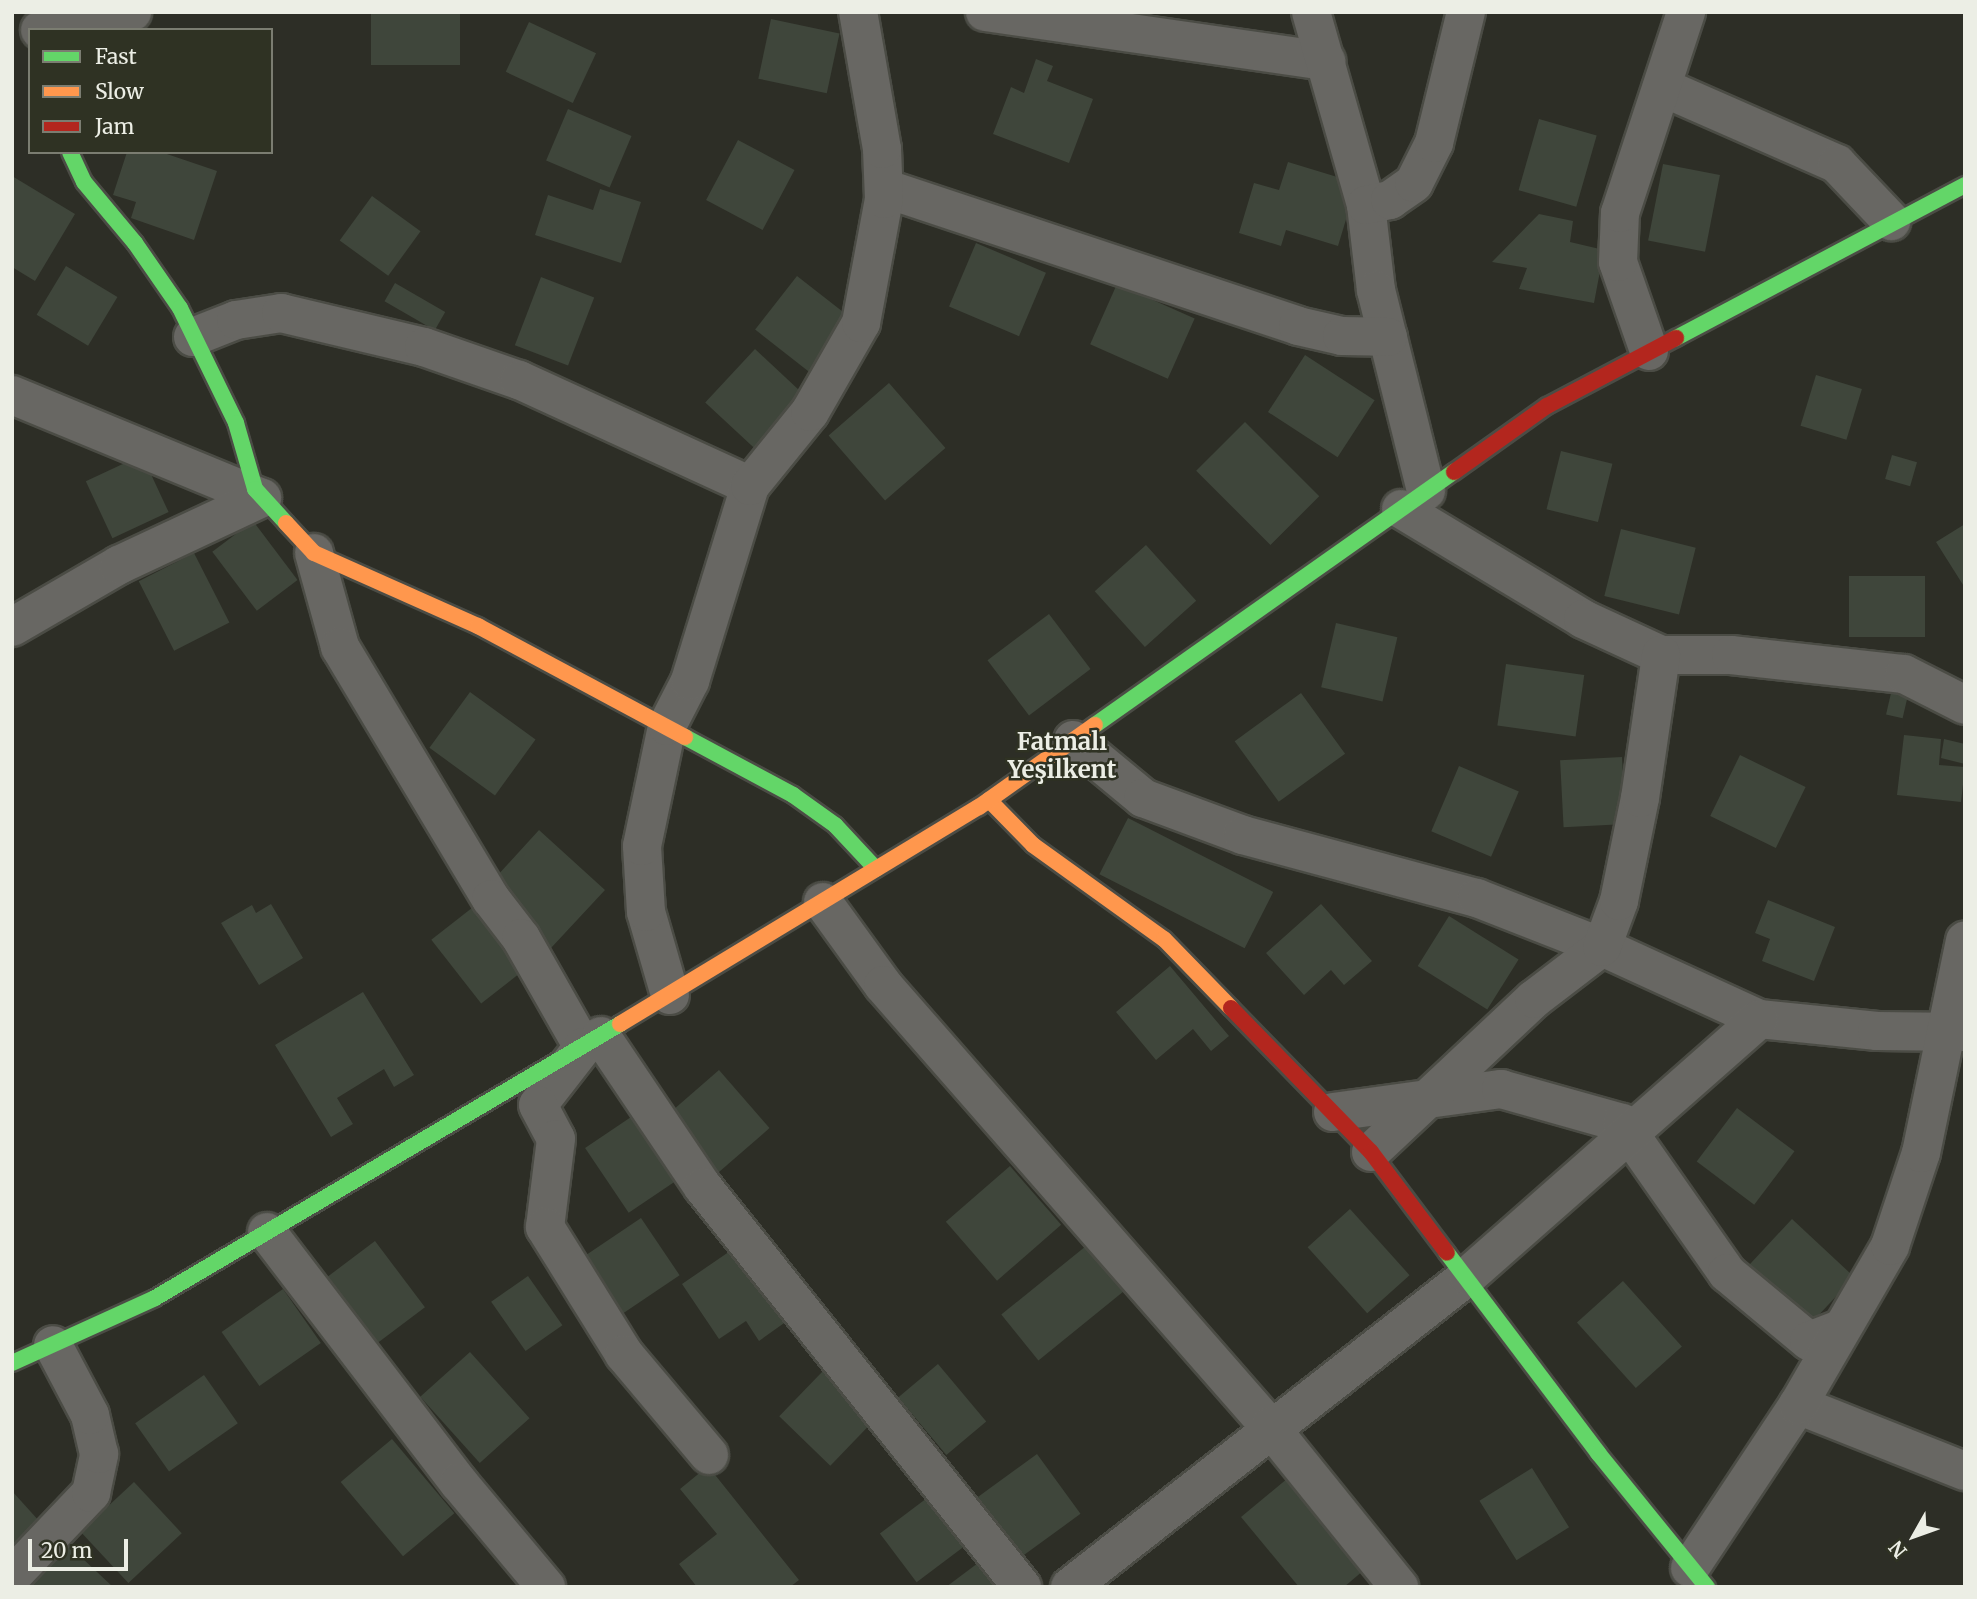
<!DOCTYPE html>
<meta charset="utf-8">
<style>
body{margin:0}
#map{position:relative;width:1977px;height:1599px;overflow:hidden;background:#2d2e26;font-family:Merriweather,serif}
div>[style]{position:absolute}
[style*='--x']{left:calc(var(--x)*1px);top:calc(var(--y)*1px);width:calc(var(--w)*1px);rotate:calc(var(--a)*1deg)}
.building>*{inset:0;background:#3f463b;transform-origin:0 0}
.roads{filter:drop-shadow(2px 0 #4b4c45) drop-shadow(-2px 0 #4b4c45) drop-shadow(0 2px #4b4c45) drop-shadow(0 -2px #4b4c45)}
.street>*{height:38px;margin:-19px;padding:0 19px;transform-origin:19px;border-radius:19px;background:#686763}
.fast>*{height:16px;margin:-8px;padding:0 8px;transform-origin:8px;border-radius:8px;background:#63d668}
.slow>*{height:16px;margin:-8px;padding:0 8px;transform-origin:8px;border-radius:8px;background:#ff974d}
.jam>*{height:16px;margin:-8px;padding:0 8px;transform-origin:8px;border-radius:8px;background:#b3261e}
span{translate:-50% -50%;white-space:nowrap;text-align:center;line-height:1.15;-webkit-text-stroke:5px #2f3223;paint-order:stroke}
.quarter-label{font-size:24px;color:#eceee5;font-weight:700}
.frame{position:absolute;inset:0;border:14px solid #eceee5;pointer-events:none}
.legend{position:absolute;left:28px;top:28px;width:245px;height:126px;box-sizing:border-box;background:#2f3223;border:2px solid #7b7d71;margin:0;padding:9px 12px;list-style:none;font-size:21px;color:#eceee5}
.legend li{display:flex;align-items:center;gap:14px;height:35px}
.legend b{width:35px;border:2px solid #7b7d71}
.north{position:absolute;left:1879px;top:1501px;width:70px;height:70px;-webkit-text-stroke:5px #2f3223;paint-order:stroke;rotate:230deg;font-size:19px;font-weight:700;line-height:28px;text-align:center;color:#eceee5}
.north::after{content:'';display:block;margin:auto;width:24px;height:32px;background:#eceee5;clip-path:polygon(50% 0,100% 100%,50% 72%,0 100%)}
.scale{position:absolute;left:28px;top:1539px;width:100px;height:32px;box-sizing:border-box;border:4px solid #eceee5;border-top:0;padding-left:9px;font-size:21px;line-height:24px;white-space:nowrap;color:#eceee5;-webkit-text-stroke:5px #2f3223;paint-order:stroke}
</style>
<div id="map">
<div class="building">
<div style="left:371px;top:12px;width:89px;height:53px"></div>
<div style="left:771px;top:19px;width:70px;height:61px;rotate:12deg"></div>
<div style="left:529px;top:22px;width:74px;height:55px;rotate:25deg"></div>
<div style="clip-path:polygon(1036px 59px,1053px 66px,1047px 81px,1093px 99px,1069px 163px,993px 134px,1011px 87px,1024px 93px)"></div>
<div style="left:568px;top:109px;width:69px;height:56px;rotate:23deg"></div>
<div style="left:1539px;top:119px;width:60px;height:74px;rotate:16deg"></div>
<div style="left:738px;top:140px;width:64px;height:68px;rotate:28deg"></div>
<div style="clip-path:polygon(127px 152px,161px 152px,217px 171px,194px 240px,131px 218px,136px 202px,113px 195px)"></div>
<div style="clip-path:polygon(1288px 162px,1357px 183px,1338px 246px,1286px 230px,1281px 246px,1239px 233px,1254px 183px,1279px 190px)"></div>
<div style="left:1663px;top:164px;width:58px;height:78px;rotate:11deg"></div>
<div style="clip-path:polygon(12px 176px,75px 214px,35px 281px,12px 267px)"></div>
<div style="clip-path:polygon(600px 189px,641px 202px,621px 263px,535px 235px,548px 195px,593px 210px)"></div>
<div style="left:372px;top:196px;width:60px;height:55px;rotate:36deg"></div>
<div style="clip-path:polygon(1539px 214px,1573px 221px,1570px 242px,1604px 250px,1594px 303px,1519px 289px,1527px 268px,1492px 262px)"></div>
<div style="left:976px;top:243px;width:76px;height:69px;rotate:23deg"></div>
<div style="left:66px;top:266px;width:60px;height:57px;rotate:31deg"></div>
<div style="left:797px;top:276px;width:74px;height:68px;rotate:38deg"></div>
<div style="left:541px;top:277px;width:57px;height:73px;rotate:21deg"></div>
<div style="left:395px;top:283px;width:58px;height:21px;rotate:30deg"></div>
<div style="left:1117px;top:284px;width:85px;height:66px;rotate:24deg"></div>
<div style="left:755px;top:349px;width:67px;height:73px;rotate:43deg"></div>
<div style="left:1305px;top:355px;width:83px;height:68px;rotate:33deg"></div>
<div style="left:1816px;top:375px;width:48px;height:53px;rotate:17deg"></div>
<div style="left:889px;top:383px;width:86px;height:80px;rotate:49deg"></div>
<div style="left:1245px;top:422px;width:105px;height:69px;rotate:45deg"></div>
<div style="left:1561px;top:451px;width:53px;height:60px;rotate:14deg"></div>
<div style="left:142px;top:455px;width:63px;height:62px;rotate:65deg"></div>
<div style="left:1892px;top:455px;width:26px;height:25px;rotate:16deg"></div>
<div style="left:253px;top:521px;width:74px;height:51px;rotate:53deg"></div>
<div style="clip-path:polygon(1965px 524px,1965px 588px,1936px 542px)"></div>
<div style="left:1621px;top:529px;width:77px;height:69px;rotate:14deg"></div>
<div style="left:1146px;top:545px;width:75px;height:69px;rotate:48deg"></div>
<div style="left:194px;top:553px;width:78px;height:62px;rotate:63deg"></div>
<div style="left:1849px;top:576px;width:76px;height:61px"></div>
<div style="left:1049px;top:614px;width:69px;height:77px;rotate:53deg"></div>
<div style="left:1336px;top:623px;width:63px;height:66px;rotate:13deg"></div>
<div style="left:1506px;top:664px;width:79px;height:62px;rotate:8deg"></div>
<div style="left:470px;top:692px;width:81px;height:69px;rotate:36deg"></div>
<div style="left:1301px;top:693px;width:75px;height:82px;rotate:54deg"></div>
<div style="left:1891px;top:693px;width:17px;height:22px;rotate:13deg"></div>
<div style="clip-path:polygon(1904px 735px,1941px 739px,1939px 765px,1965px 767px,1961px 802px,1897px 795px)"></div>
<div style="clip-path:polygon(1944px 739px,1965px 744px,1965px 764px,1941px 758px)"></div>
<div style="left:1740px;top:755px;width:73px;height:68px;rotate:26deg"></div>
<div style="left:1622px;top:757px;width:67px;height:62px;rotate:87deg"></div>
<div style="left:1459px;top:766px;width:65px;height:71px;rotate:23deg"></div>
<div style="left:1128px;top:818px;width:163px;height:63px;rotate:27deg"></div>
<div style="clip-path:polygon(539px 830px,605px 890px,551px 948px,505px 906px,515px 896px,496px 877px)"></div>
<div style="clip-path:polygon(1768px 900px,1835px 927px,1814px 981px,1762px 961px,1770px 939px,1755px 933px)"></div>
<div style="clip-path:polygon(271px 904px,303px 958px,259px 985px,221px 923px,252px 905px,256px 913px)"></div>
<div style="left:477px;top:904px;width:81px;height:58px;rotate:52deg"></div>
<div style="clip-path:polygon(1321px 904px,1372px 961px,1344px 985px,1331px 970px,1304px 995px,1266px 953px)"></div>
<div style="left:1449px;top:916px;width:82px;height:59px;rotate:32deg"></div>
<div style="clip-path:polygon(1170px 966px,1229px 1036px,1211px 1051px,1193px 1029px,1156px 1060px,1116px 1012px)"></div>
<div style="clip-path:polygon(363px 992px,414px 1075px,394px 1087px,384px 1069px,337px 1098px,353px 1124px,331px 1137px,275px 1045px)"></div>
<div style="left:719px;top:1070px;width:77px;height:70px;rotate:49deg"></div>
<div style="left:1737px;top:1108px;width:72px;height:67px;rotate:37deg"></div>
<div style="left:634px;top:1115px;width:78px;height:59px;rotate:56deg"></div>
<div style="left:1010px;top:1166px;width:78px;height:85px;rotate:49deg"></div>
<div style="left:1350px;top:1209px;width:89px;height:57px;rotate:48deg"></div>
<div style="left:641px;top:1218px;width:69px;height:68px;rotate:56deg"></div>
<div style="left:1792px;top:1219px;width:85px;height:70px;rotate:43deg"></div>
<div style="left:375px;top:1241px;width:83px;height:59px;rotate:53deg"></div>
<div style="left:1086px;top:1246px;width:59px;height:109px;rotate:51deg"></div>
<div style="clip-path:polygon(736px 1247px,787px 1321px,759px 1341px,746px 1321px,719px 1339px,682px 1284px)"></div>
<div style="left:528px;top:1276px;width:60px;height:45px;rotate:55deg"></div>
<div style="left:1623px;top:1281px;width:88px;height:62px;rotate:48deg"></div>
<div style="left:283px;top:1289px;width:66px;height:75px;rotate:55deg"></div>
<div style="left:470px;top:1352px;width:89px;height:67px;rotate:48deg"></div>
<div style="left:938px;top:1364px;width:75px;height:52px;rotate:50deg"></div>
<div style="left:823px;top:1371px;width:71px;height:63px;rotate:44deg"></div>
<div style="left:204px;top:1375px;width:59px;height:84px;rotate:55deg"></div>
<div style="left:392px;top:1439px;width:97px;height:67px;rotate:50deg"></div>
<div style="left:1037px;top:1454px;width:74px;height:82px;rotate:54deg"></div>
<div style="clip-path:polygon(708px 1466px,799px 1580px,790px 1587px,697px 1587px,679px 1564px,717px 1534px,680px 1489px)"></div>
<div style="left:1532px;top:1468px;width:70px;height:62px;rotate:58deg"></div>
<div style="clip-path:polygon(1294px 1473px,1370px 1565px,1344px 1587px,1299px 1587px,1241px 1517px)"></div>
<div style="left:134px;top:1482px;width:70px;height:73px;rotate:47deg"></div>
<div style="clip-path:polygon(12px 1491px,40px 1522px,12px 1547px)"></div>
<div style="left:931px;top:1495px;width:61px;height:64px;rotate:53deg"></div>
<div style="clip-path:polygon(66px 1543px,113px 1587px,24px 1587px)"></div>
<div style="clip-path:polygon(982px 1560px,1002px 1587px,946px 1587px)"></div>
</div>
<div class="roads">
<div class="street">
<div style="--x:985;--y:12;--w:345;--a:8.2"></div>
<div style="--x:1311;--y:12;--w:201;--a:74.1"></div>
<div style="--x:1366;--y:205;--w:86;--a:83.3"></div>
<div style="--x:1376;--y:290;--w:207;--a:76"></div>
<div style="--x:40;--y:30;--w:94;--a:-11.1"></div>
<div style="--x:1662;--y:87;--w:191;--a:23.7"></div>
<div style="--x:1837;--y:164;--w:79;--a:46.5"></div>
<div style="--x:884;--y:188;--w:436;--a:18.4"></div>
<div style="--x:1298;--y:326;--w:45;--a:12.8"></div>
<div style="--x:1342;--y:336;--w:46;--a:1.2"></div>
<div style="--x:1366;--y:205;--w:25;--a:-12"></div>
<div style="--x:1390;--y:200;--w:29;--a:-35"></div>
<div style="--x:1414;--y:183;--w:45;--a:-63.4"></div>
<div style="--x:1434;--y:143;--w:135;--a:-76.3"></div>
<div style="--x:193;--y:337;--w:46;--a:-21.6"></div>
<div style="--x:236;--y:320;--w:46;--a:-8.8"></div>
<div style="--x:281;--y:313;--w:147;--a:13.4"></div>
<div style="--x:424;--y:347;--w:101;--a:19.2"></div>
<div style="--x:519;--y:380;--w:254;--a:24.6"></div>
<div style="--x:1649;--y:351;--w:94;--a:-109.2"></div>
<div style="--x:1618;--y:262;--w:49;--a:-87.7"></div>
<div style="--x:1620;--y:213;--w:212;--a:-71.8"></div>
<div style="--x:12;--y:395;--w:270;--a:22.4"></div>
<div style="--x:1401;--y:509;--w:213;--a:31.1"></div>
<div style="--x:1583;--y:619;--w:86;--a:24.8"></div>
<div style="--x:1661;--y:655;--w:70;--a:0"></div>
<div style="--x:1731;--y:655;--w:174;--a:6.3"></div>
<div style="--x:1904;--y:674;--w:68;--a:26.9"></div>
<div style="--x:314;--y:553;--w:98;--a:74.5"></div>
<div style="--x:340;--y:647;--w:294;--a:59.1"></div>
<div style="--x:491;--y:899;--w:49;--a:52.4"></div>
<div style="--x:521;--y:938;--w:125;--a:60.4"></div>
<div style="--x:583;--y:1047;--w:73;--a:127.8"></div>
<div style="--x:538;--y:1105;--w:38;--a:62"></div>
<div style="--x:556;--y:1139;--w:89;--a:97.1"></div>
<div style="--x:545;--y:1227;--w:150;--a:58.1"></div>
<div style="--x:624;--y:1354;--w:132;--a:49.9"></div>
<div style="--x:12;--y:627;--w:124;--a:-30.1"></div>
<div style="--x:119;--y:565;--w:158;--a:-25.1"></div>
<div style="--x:1073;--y:740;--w:91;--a:39.6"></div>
<div style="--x:1143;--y:798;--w:107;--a:20.3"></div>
<div style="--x:1243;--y:835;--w:242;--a:15.1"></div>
<div style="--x:1477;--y:898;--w:134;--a:21.4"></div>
<div style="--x:1602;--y:947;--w:173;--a:24.6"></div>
<div style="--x:1759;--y:1019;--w:119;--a:5.8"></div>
<div style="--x:1877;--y:1031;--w:88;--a:0.7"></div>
<div style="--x:823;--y:902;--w:102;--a:54.1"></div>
<div style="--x:883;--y:985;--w:587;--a:48.8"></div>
<div style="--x:1270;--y:1427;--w:206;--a:51.1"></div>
<div style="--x:670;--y:995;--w:86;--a:-106.1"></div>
<div style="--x:646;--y:912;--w:66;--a:-93.5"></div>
<div style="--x:642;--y:846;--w:123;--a:-78.2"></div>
<div style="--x:667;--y:726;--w:51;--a:-62.9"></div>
<div style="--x:690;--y:681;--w:204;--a:-72.9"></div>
<div style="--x:750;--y:486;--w:95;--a:-51"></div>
<div style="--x:810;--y:412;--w:103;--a:-60.2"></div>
<div style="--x:861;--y:323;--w:126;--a:-79.5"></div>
<div style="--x:884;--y:199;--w:50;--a:-92.3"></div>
<div style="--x:882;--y:149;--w:139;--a:-99.9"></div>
<div style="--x:601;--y:1036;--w:182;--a:56"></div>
<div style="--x:703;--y:1187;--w:512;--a:51.43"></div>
<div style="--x:1333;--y:1112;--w:170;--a:-7.8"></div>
<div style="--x:1501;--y:1089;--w:126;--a:15.7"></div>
<div style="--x:1622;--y:1123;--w:183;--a:55"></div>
<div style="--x:1727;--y:1273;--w:107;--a:39.7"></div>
<div style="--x:1809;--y:1341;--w:34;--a:-21"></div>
<div style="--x:1371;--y:1152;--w:224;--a:-43.2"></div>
<div style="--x:1534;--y:999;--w:86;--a:-37.4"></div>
<div style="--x:1602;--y:947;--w:49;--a:-69.7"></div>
<div style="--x:1619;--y:901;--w:105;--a:-78.5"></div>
<div style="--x:1640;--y:798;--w:145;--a:-81.6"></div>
<div style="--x:267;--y:1232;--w:316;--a:52.6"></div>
<div style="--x:459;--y:1483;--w:136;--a:50.1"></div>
<div style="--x:1798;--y:1405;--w:180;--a:21.6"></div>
<div style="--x:1690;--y:1568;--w:196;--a:-56.5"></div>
<div style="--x:1798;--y:1405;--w:184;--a:-59.9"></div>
<div style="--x:1890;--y:1246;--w:98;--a:-71.6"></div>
<div style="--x:1921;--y:1153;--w:217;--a:-78.3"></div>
<div style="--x:12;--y:1576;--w:115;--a:-46.4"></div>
<div style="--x:91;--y:1493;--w:40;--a:-78"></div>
<div style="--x:99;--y:1454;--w:40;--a:-103"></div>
<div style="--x:90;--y:1415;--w:79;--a:-117.9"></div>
<div style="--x:1070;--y:1587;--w:505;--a:-38"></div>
<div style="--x:1468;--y:1276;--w:388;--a:-41.4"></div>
</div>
<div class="fast">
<div style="--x:70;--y:152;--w:33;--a:65"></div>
<div style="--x:84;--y:182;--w:80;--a:50.1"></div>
<div style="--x:135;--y:243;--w:79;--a:55.3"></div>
<div style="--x:180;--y:308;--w:128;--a:64"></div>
<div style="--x:236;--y:423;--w:69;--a:73.9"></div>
<div style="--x:255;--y:489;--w:46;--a:47.6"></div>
<div style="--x:1676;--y:338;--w:327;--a:-27.9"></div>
<div style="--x:1095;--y:725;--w:439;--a:-35.2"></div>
<div style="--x:685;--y:737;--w:123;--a:28.2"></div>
<div style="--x:793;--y:795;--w:52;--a:35.5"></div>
<div style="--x:835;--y:825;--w:60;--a:47"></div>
<div style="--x:1447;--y:1253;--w:251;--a:52.9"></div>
<div style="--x:1598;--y:1453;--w:173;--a:50.9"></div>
<div style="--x:12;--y:1363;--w:157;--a:-24.4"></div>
<div style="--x:155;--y:1298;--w:540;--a:-30.51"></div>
</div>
<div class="slow">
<div style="--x:286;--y:523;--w:41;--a:47"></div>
<div style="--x:314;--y:553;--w:180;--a:24"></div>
<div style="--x:478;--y:626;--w:235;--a:28.2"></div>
<div style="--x:989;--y:800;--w:63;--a:45.6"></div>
<div style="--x:1033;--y:845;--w:161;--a:35.7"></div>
<div style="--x:1164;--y:939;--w:96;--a:45.8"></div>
<div style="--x:620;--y:1024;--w:419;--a:-31.2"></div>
<div style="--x:979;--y:807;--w:142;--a:-35.3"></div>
</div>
<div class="jam">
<div style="--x:1454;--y:472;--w:114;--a:-35.4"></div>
<div style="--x:1547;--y:406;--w:146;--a:-27.8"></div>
<div style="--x:1231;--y:1008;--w:201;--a:45.8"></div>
<div style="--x:1371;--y:1152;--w:126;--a:53"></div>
</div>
</div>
<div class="quarter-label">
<span style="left:1062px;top:756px">Fatmalı<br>Yeşilkent</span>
</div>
<div class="frame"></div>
<ul class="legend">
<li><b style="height:9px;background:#63d668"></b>Fast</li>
<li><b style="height:9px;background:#ff974d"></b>Slow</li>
<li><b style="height:9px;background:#b3261e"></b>Jam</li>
</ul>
<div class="north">N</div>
<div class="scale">20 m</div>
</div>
